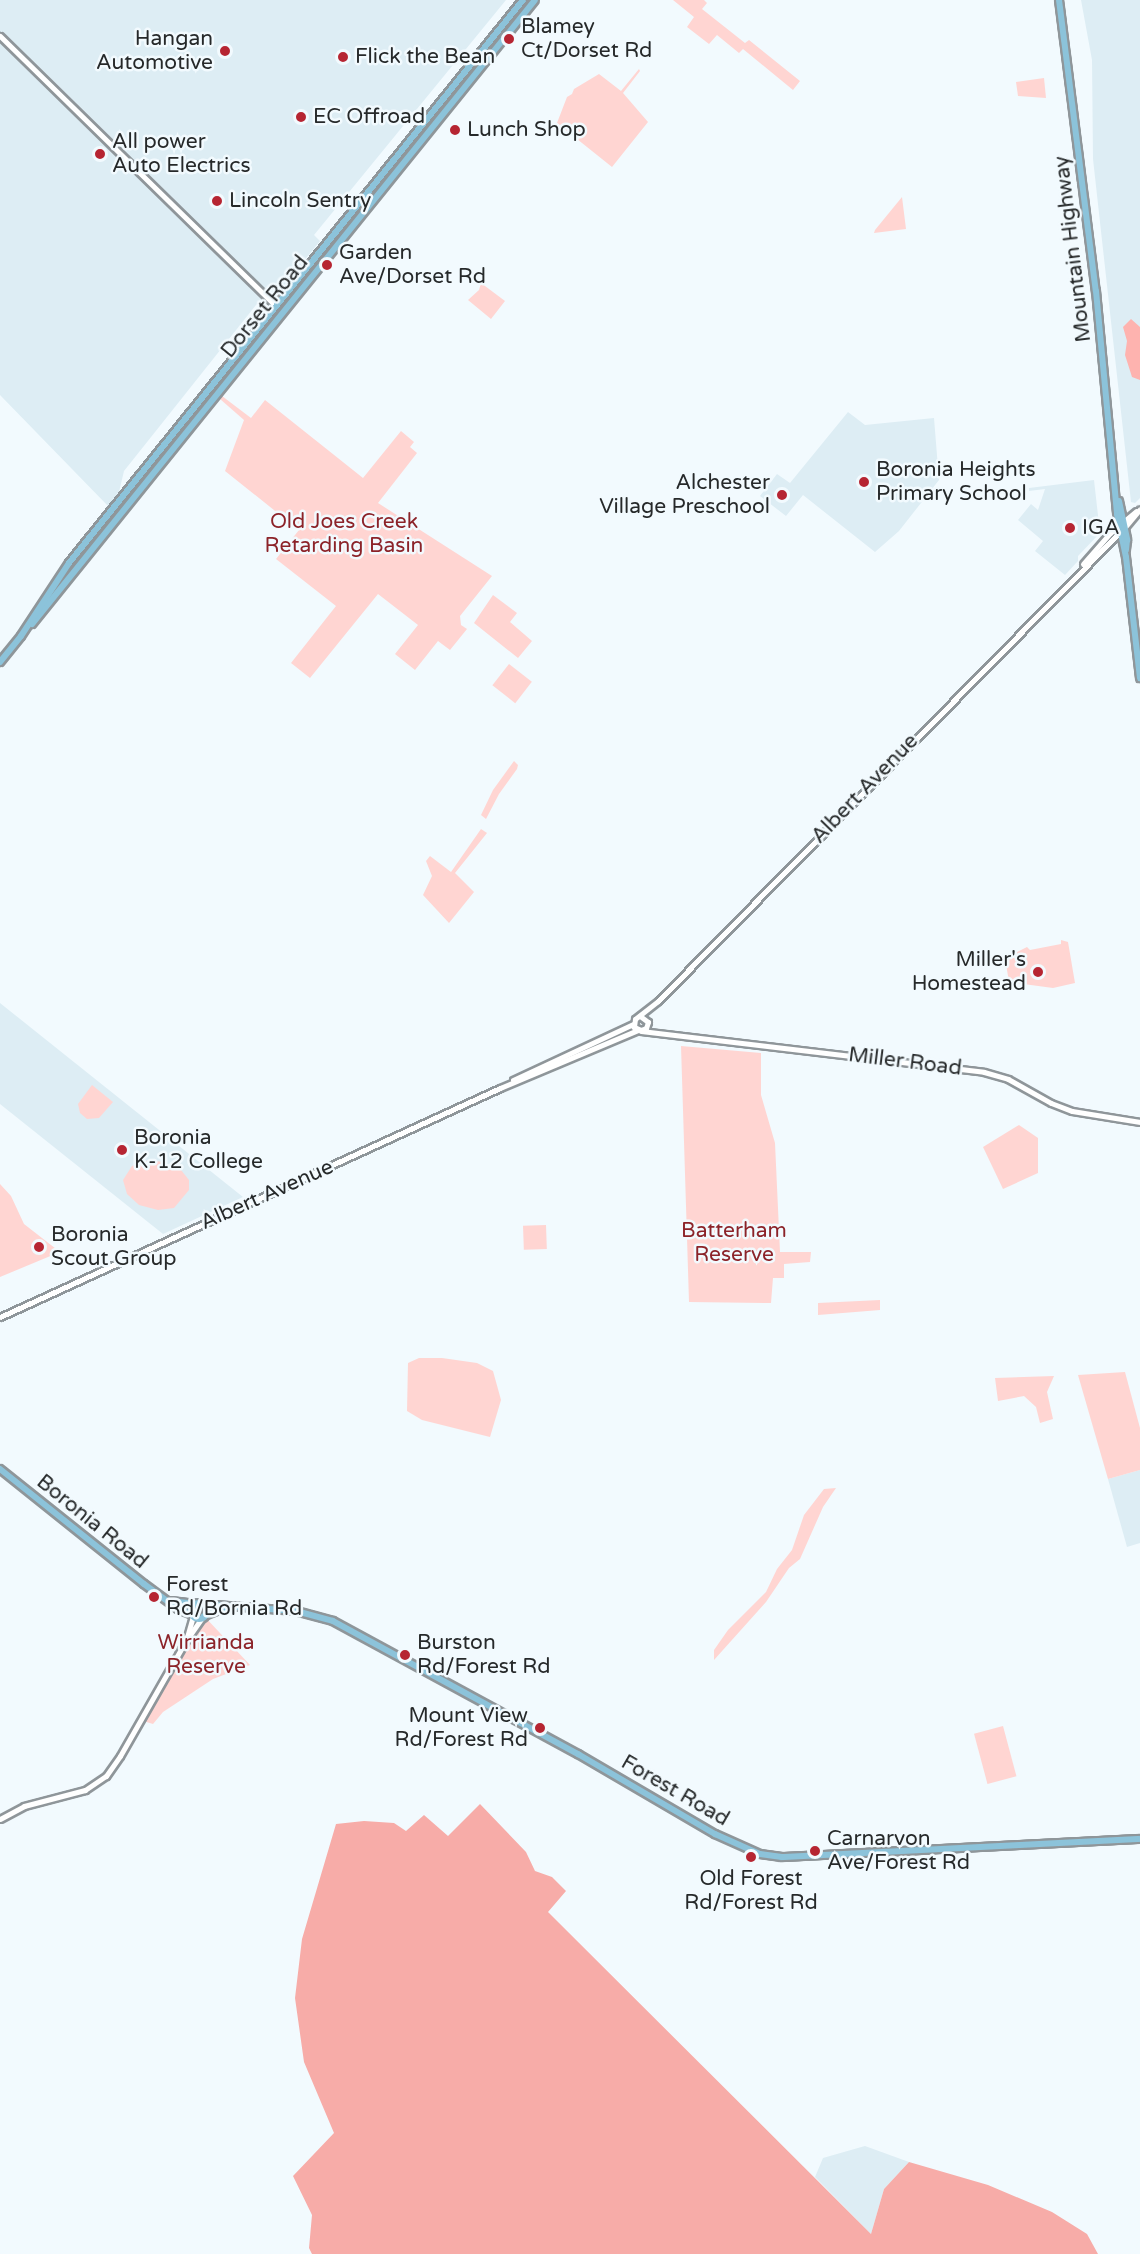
<!DOCTYPE html>
<style>
body{margin:0}
#map{position:relative;width:1140px;height:2254px;overflow:hidden;background:#f2fafe;font-family:"Varela Round",sans-serif}
div>[style]{position:absolute}
[style*='--x']{left:calc(var(--x)*1px);top:calc(var(--y)*1px);width:calc(var(--w)*1px);rotate:calc(var(--a)*1deg)}
.built>*{inset:0;background:#ddedf4}
.green>*{inset:0;background:#ffd5d2;transform-origin:0 0}
.forest>*{inset:0;background:#f7aca8}
.water>*{inset:0;background:#feb3af}
.roads{filter:drop-shadow(2px 0 #8f969a) drop-shadow(-2px 0 #8f969a) drop-shadow(0 2px #8f969a) drop-shadow(0 -2px #8f969a)}
.secondary>*{height:5px;margin:-2.5px;padding:0 2.5px;transform-origin:2.5px;border-radius:2.5px;background:#fff}
.primary>*{height:6px;margin:-3px;padding:0 3px;transform-origin:3px;border-radius:3px;background:#8cc3da}
.primary>.ring{margin:-3px;padding:0;box-sizing:content-box;background:none;border:6px solid #8cc3da;border-radius:50%}
.dots>*{width:16px;height:16px;translate:-50% -50%;box-sizing:border-box;border:3px solid #f2fafe;border-radius:50%}
span{translate:-50% -50%;white-space:nowrap;text-align:center;line-height:1.15;-webkit-text-stroke:5px #f2fafe;paint-order:stroke}
.poi-label{font-size:21px;color:#26292a}
.left{translate:0 -50%;text-align:left}
.right{translate:-100% -50%;text-align:right}
.street-label{font-size:21px;color:#26292a}
.park-label{font-size:21px;color:#8c2329}
</style>
<div id="map">
<div class="built">
<div style="clip-path:polygon(0 0,506px 0,314px 235px,320px 241px,279px 292px,272px 292px,256px 305px,163px 422px,124px 471px,119px 492px,108px 506px,0 395px)"></div>
<div style="clip-path:polygon(1081px 0,1140px 0,1140px 498px,1135px 503px,1131px 502px,1093px 159px,1092px 60px)"></div>
<div style="clip-path:polygon(848px 412px,865px 425px,934px 418px,939px 480px,899px 531px,875px 552px,803px 495px,786px 516px,760px 496px,777px 474px,790px 483px)"></div>
<div style="clip-path:polygon(1094px 480px,1100px 533px,1078px 556px,1078px 561px,1065px 575px,1035px 551px,1043px 541px,1018px 520px,1031px 504px,1038px 510px,1045px 489px,1029px 491px,1029px 488px)"></div>
<div style="clip-path:polygon(0 1003px,243px 1197px,163px 1234px,0 1104px)"></div>
<div style="clip-path:polygon(1140px 1470px,1140px 1543px,1127px 1547px,1108px 1479px)"></div>
<div style="clip-path:polygon(865px 2146px,909px 2162px,884px 2189px,871px 2234px,815px 2177px,823px 2158px)"></div>
</div>
<div class="green">
<div style="clip-path:polygon(673px 0,704px 0,707px 3px,702px 9px,745px 43px,749px 40px,800px 81px,793px 90px,743px 49px,739px 53px,717px 35px,709px 44px,687px 27px,694px 17px)"></div>
<div style="clip-path:polygon(639px 69px,640px 71px,623px 93px,648px 122px,612px 167px,557px 123px,567px 97px,572px 94px,574px 89px,599px 74px,621px 91px)"></div>
<div style="clip-path:polygon(1044px 78px,1046px 98px,1018px 96px,1016px 82px)"></div>
<div style="clip-path:polygon(902px 197px,906px 229px,874px 233px,875px 230px)"></div>
<div style="clip-path:polygon(481px 283px,505px 301px,491px 319px,468px 300px,479px 290px)"></div>
<div style="clip-path:polygon(222px 396px,251px 418px,265px 400px,363px 478px,401px 431px,414px 442px,410px 447px,417px 453px,378px 503px,492px 576px,460px 616px,461px 625px,467px 629px,450px 650px,438px 641px,415px 670px,395px 654px,418px 625px,378px 594px,310px 678px,291px 663px,336px 606px,276px 559px,299px 530px,225px 471px,244px 420px,220px 399px)"></div>
<div style="clip-path:polygon(493px 595px,517px 613px,510px 622px,532px 641px,518px 658px,474px 623px)"></div>
<div style="left:509px;top:664px;width:29px;height:27px;rotate:38deg"></div>
<div style="clip-path:polygon(514px 761px,518px 765px,517px 769px,499px 794px,486px 819px,481px 815px,493px 790px)"></div>
<div style="clip-path:polygon(481px 829px,487px 833px,455px 873px,474px 892px,449px 923px,423px 895px,432px 876px,426px 861px,430px 856px,451px 872px)"></div>
<div style="clip-path:polygon(1061px 940px,1068px 942px,1075px 983px,1053px 988px,1009px 982px,1005px 958px,1027px 947px,1030px 950px,1061px 944px)"></div>
<div style="clip-path:polygon(681px 1046px,761px 1053px,761px 1095px,775px 1143px,780px 1252px,811px 1252px,810px 1262px,784px 1264px,784px 1278px,773px 1278px,771px 1303px,689px 1302px)"></div>
<div style="clip-path:polygon(92px 1085px,113px 1102px,99px 1118px,87px 1119px,80px 1113px,78px 1104px)"></div>
<div style="clip-path:polygon(1019px 1125px,1038px 1138px,1038px 1173px,1003px 1189px,983px 1147px)"></div>
<div style="clip-path:polygon(149px 1160px,163px 1162px,181px 1170px,189px 1180px,189px 1190px,174px 1208px,158px 1210px,139px 1205px,127px 1194px,123px 1180px,132px 1166px)"></div>
<div style="clip-path:polygon(0 1184px,11px 1196px,24px 1224px,60px 1252px,0 1277px)"></div>
<div style="left:546px;top:1225px;width:24px;height:23px;rotate:88deg"></div>
<div style="clip-path:polygon(880px 1300px,880px 1310px,818px 1315px,818px 1303px)"></div>
<div style="clip-path:polygon(419px 1358px,442px 1358px,477px 1363px,493px 1371px,501px 1400px,490px 1437px,422px 1420px,407px 1411px,408px 1363px)"></div>
<div style="clip-path:polygon(1125px 1372px,1140px 1428px,1140px 1470px,1108px 1479px,1078px 1375px)"></div>
<div style="clip-path:polygon(1054px 1376px,1047px 1392px,1053px 1419px,1040px 1423px,1036px 1407px,1024px 1396px,998px 1401px,995px 1378px)"></div>
<div style="clip-path:polygon(836px 1488px,823px 1507px,800px 1559px,789px 1568px,766px 1602px,714px 1660px,714px 1650px,728px 1630px,766px 1592px,777px 1569px,792px 1550px,804px 1515px,824px 1489px)"></div>
<div style="clip-path:polygon(204px 1616px,250px 1665px,213px 1679px,163px 1712px,153px 1724px,140px 1720px)"></div>
<div style="left:1003px;top:1726px;width:52px;height:30px;rotate:75deg"></div>
</div>
<div class="forest">
<div style="clip-path:polygon(480px 1804px,526px 1852px,535px 1871px,552px 1877px,566px 1891px,548px 1912px,871px 2234px,884px 2189px,909px 2162px,988px 2185px,1052px 2212px,1087px 2234px,1098px 2254px,312px 2254px,309px 2248px,312px 2215px,293px 2176px,334px 2133px,304px 2062px,295px 1998px,302px 1939px,336px 1824px,364px 1821px,394px 1823px,406px 1831px,424px 1815px,448px 1836px)"></div>
</div>
<div class="water">
<div style="clip-path:polygon(1131px 319px,1140px 327px,1140px 380px,1132px 377px,1125px 355px,1127px 341px,1123px 327px)"></div>
</div>
<div class="roads">
<div class="secondary">
<div style="--x:0;--y:36;--w:386;--a:44.4"></div>
<div style="--x:1083;--y:564;--w:41;--a:-48.9"></div>
<div style="--x:1110;--y:533;--w:34;--a:-40"></div>
<div style="--x:640;--y:1016;--w:10;--a:37"></div>
<div style="--x:648;--y:1022;--w:6;--a:108"></div>
<div style="--x:646;--y:1028;--w:5;--a:158"></div>
<div style="--x:641;--y:1030;--w:8;--a:-157"></div>
<div style="--x:634;--y:1027;--w:8;--a:-83"></div>
<div style="--x:635;--y:1019;--w:29;--a:-38"></div>
<div style="--x:658;--y:1001;--w:665;--a:-45.43"></div>
<div style="--x:1125;--y:527;--w:23;--a:-50"></div>
<div style="--x:641;--y:1031;--w:345;--a:6.8"></div>
<div style="--x:984;--y:1072;--w:25;--a:16"></div>
<div style="--x:1008;--y:1079;--w:49;--a:29.2"></div>
<div style="--x:1051;--y:1103;--w:22;--a:21"></div>
<div style="--x:1072;--y:1111;--w:69;--a:9.2"></div>
<div style="--x:513;--y:1080;--w:132;--a:-25"></div>
<div style="--x:0;--y:1317;--w:550;--a:-24.61"></div>
<div style="--x:500;--y:1088;--w:150;--a:-22.8"></div>
<div style="--x:187;--y:1637;--w:22;--a:-74"></div>
<div style="--x:0;--y:1819;--w:27;--a:-28"></div>
<div style="--x:24;--y:1806;--w:63;--a:-14.7"></div>
<div style="--x:85;--y:1790;--w:25;--a:-34"></div>
<div style="--x:106;--y:1776;--w:24;--a:-55"></div>
<div style="--x:120;--y:1756;--w:131;--a:-60.3"></div>
<div style="--x:185;--y:1642;--w:32;--a:-55"></div>
</div>
<div class="primary">
<div style="--x:1059;--y:0;--w:293;--a:82.8"></div>
<div style="--x:1096;--y:291;--w:224;--a:84.6"></div>
<div style="--x:1117;--y:514;--w:44;--a:78.2"></div>
<div style="--x:1126;--y:557;--w:122;--a:83.4"></div>
<div style="--x:1119;--y:501;--w:40;--a:78"></div>
<div style="--x:1127;--y:540;--w:10;--a:96"></div>
<div style="--x:32;--y:624;--w:801;--a:-51.13"></div>
<div style="--x:0;--y:662;--w:33;--a:-51"></div>
<div style="--x:21;--y:636;--w:87;--a:-56.7"></div>
<div style="--x:69;--y:563;--w:723;--a:-51.12"></div>
<div style="--x:0;--y:1469;--w:184;--a:38.6"></div>
<div style="--x:144;--y:1584;--w:42;--a:36.3"></div>
<div style="--x:178;--y:1609;--w:16;--a:22"></div>
<div style="--x:171;--y:1601;--w:23;--a:7"></div>
<div class="ring" style="left:191px;top:1603px;width:10px;height:10px"></div>
<div style="--x:202;--y:1604;--w:94;--a:4.3"></div>
<div style="--x:296;--y:1611;--w:38;--a:15"></div>
<div style="--x:333;--y:1621;--w:279;--a:28.5"></div>
<div style="--x:578;--y:1754;--w:159;--a:30.3"></div>
<div style="--x:715;--y:1834;--w:49;--a:24"></div>
<div style="--x:760;--y:1854;--w:22;--a:8"></div>
<div style="--x:782;--y:1857;--w:358;--a:-2.9"></div>
<div style="--x:204;--y:1616;--w:22;--a:-22"></div>
</div>
</div>
<div class="dots">
<div style="left:509px;top:39px;background:#b62532"></div>
<div style="left:225px;top:51px;background:#b62532"></div>
<div style="left:343px;top:57px;background:#b62532"></div>
<div style="left:301px;top:117px;background:#b62532"></div>
<div style="left:455px;top:130px;background:#b62532"></div>
<div style="left:100px;top:154px;background:#b62532"></div>
<div style="left:217px;top:201px;background:#b62532"></div>
<div style="left:327px;top:265px;background:#b62532"></div>
<div style="left:864px;top:482px;background:#b62532"></div>
<div style="left:782px;top:495px;background:#b62532"></div>
<div style="left:1070px;top:528px;background:#b62532"></div>
<div style="left:1038px;top:972px;background:#b62532"></div>
<div style="left:122px;top:1150px;background:#b62532"></div>
<div style="left:39px;top:1247px;background:#b62532"></div>
<div style="left:154px;top:1597px;background:#b62532"></div>
<div style="left:405px;top:1655px;background:#b62532"></div>
<div style="left:540px;top:1728px;background:#b62532"></div>
<div style="left:815px;top:1851px;background:#b62532"></div>
<div style="left:751px;top:1857px;background:#b62532"></div>
</div>
<div class="poi-label">
<span class="left" style="left:521px;top:39px">Blamey<br>Ct/Dorset Rd</span>
<span class="right" style="left:213px;top:51px">Hangan<br>Automotive</span>
<span class="left" style="left:355px;top:57px">Flick the Bean</span>
<span class="left" style="left:313px;top:117px">EC Offroad</span>
<span class="left" style="left:467px;top:130px">Lunch Shop</span>
<span class="left" style="left:112px;top:154px">All power<br>Auto Electrics</span>
<span class="left" style="left:229px;top:201px">Lincoln Sentry</span>
<span class="left" style="left:339px;top:265px">Garden<br>Ave/Dorset Rd</span>
<span class="left" style="left:876px;top:482px">Boronia Heights<br>Primary School</span>
<span class="right" style="left:770px;top:495px">Alchester<br>Village Preschool</span>
<span class="left" style="left:1082px;top:528px">IGA</span>
<span class="right" style="left:1026px;top:972px">Miller's<br>Homestead</span>
<span class="left" style="left:134px;top:1150px">Boronia<br>K-12 College</span>
<span class="left" style="left:51px;top:1247px">Boronia<br>Scout Group</span>
<span class="left" style="left:166px;top:1597px">Forest<br>Rd/Bornia Rd</span>
<span class="left" style="left:417px;top:1655px">Burston<br>Rd/Forest Rd</span>
<span class="right" style="left:528px;top:1728px">Mount View<br>Rd/Forest Rd</span>
<span class="left" style="left:827px;top:1851px">Carnarvon<br>Ave/Forest Rd</span>
<span style="left:751px;top:1891px">Old Forest<br>Rd/Forest Rd</span>
</div>
<div class="street-label">
<span style="left:1073px;top:249px;rotate:-97deg">Mountain Highway</span>
<span style="left:265px;top:307px;rotate:-51deg">Dorset Road</span>
<span style="left:865px;top:789px;rotate:-46deg">Albert Avenue</span>
<span style="left:905px;top:1062px;rotate:7deg">Miller Road</span>
<span style="left:267px;top:1195px;rotate:-24deg">Albert Avenue</span>
<span style="left:92px;top:1522px;rotate:39deg">Boronia Road</span>
<span style="left:675px;top:1791px;rotate:30deg">Forest Road</span>
</div>
<div class="park-label">
<span style="left:344px;top:534px">Old Joes Creek<br>Retarding Basin</span>
<span style="left:734px;top:1243px">Batterham<br>Reserve</span>
<span style="left:206px;top:1655px">Wirrianda<br>Reserve</span>
</div>
</div>
